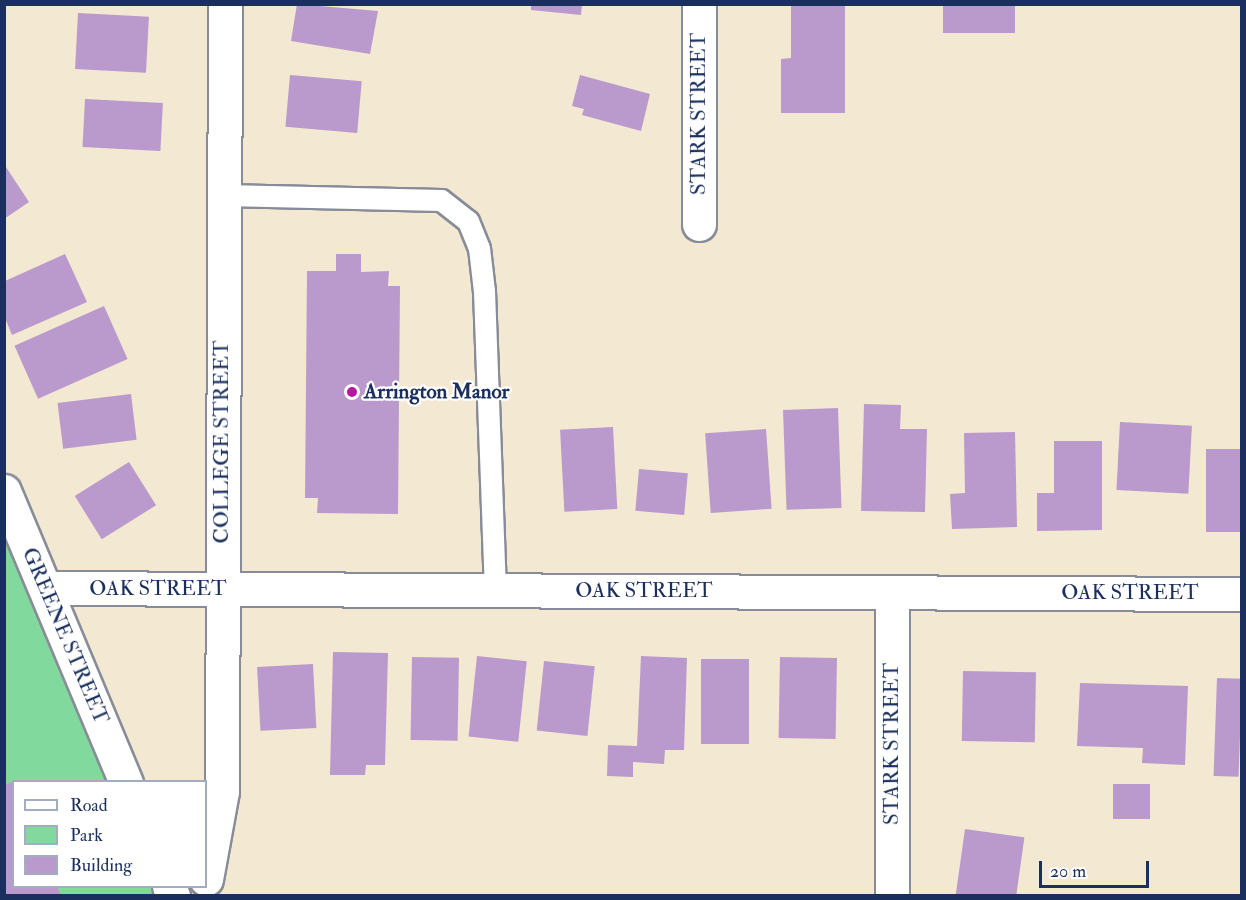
<!DOCTYPE html>
<style>
body{margin:0}
#map{position:relative;width:1246px;height:900px;overflow:hidden;background:#f3e8d1;font-family:"IM FELL Double Pica",serif}
div>[style]{position:absolute}
[style*='--x']{left:calc(var(--x)*1px);top:calc(var(--y)*1px);width:calc(var(--w)*1px);rotate:calc(var(--a)*1deg)}
.green>*{inset:0;background:#82d99d}
.building>*{inset:0;background:#ba99cc;transform-origin:0 0}
.roads{filter:drop-shadow(2px 0 #878c98) drop-shadow(-2px 0 #878c98) drop-shadow(0 2px #878c98) drop-shadow(0 -2px #878c98)}
.lane>*{height:21px;margin:-10.5px;padding:0 10.5px;transform-origin:10.5px;border-radius:10.5px;background:#fff}
.street>*{height:33px;margin:-16.5px;padding:0 16.5px;transform-origin:16.5px;border-radius:16.5px;background:#fff}
.secondary>*{height:33px;margin:-16.5px;padding:0 16.5px;transform-origin:16.5px;border-radius:16.5px;background:#fff}
.dots>*{width:16px;height:16px;translate:-50% -50%;box-sizing:border-box;border:3px solid #fff;border-radius:50%}
span{translate:-50% -50%;white-space:nowrap;text-align:center;line-height:1.15;-webkit-text-stroke:4.5px #fff;paint-order:stroke}
.street-label{font-size:21px;color:#1b2f5e}
.poi-label{font-size:21px;color:#1b2f5e;font-weight:700}
.left{translate:0 -50%;text-align:left}
.frame{position:absolute;inset:0;border:6px solid #1b2f5e;pointer-events:none}
.legend{position:absolute;left:12px;top:780px;width:195px;height:108px;box-sizing:border-box;background:#fff;border:2px solid #a4acbf;margin:0;padding:8px 10px;list-style:none;font-size:18px;color:#1b2f5e}
.legend li{display:flex;align-items:center;gap:12px;height:30px}
.legend b{width:30px;border:2px solid #a4acbf}
.scale{position:absolute;left:1039px;top:861px;width:110px;height:27px;box-sizing:border-box;border:3px solid #1b2f5e;border-top:0;padding-left:8px;font-size:18px;line-height:21px;white-space:nowrap;color:#1b2f5e;-webkit-text-stroke:4px #fff;paint-order:stroke}
</style>
<div id="map">
<div class="green">
<div style="clip-path:polygon(4px 491px,126px 781px,14px 782px,14px 886px,169px 887px,173px 895px,5px 895px)"></div>
</div>
<div class="building">
<div style="clip-path:polygon(297px 4px,378px 11px,370px 54px,291px 41px)"></div>
<div style="clip-path:polygon(531px 4px,582px 4px,581px 15px,531px 10px)"></div>
<div style="clip-path:polygon(791px 4px,845px 4px,845px 113px,781px 113px,781px 59px,791px 58px)"></div>
<div style="left:943px;top:4px;width:72px;height:29px"></div>
<div style="left:78px;top:13px;width:71px;height:56px;rotate:3deg"></div>
<div style="left:290px;top:75px;width:72px;height:52px;rotate:5deg"></div>
<div style="clip-path:polygon(580px 75px,650px 94px,641px 131px,582px 115px,584px 109px,572px 106px)"></div>
<div style="left:85px;top:99px;width:78px;height:48px;rotate:3deg"></div>
<div style="clip-path:polygon(4px 164px,29px 202px,4px 219px)"></div>
<div style="clip-path:polygon(65px 254px,87px 302px,12px 335px,5px 318px,5px 281px)"></div>
<div style="clip-path:polygon(336px 254px,361px 254px,361px 272px,389px 271px,388px 286px,400px 286px,398px 514px,317px 513px,318px 498px,305px 498px,307px 271px,336px 271px)"></div>
<div style="left:104px;top:306px;width:58px;height:98px;rotate:66deg"></div>
<div style="left:131px;top:394px;width:46px;height:74px;rotate:83deg"></div>
<div style="clip-path:polygon(864px 404px,901px 405px,900px 429px,927px 429px,925px 512px,861px 511px)"></div>
<div style="left:838px;top:408px;width:100px;height:55px;rotate:88deg"></div>
<div style="left:1120px;top:422px;width:72px;height:68px;rotate:3deg"></div>
<div style="left:613px;top:427px;width:82px;height:53px;rotate:87deg"></div>
<div style="left:766px;top:429px;width:80px;height:61px;rotate:86deg"></div>
<div style="clip-path:polygon(1015px 432px,1017px 527px,952px 529px,950px 494px,965px 493px,964px 433px)"></div>
<div style="clip-path:polygon(1054px 441px,1102px 441px,1102px 530px,1037px 531px,1037px 493px,1054px 493px)"></div>
<div style="left:1242px;top:449px;width:83px;height:36px;rotate:90deg"></div>
<div style="left:129px;top:462px;width:51px;height:64px;rotate:58deg"></div>
<div style="left:639px;top:469px;width:49px;height:42px;rotate:5deg"></div>
<div style="clip-path:polygon(333px 652px,388px 653px,385px 765px,366px 765px,365px 775px,330px 775px)"></div>
<div style="left:477px;top:656px;width:50px;height:81px;rotate:6deg"></div>
<div style="clip-path:polygon(641px 656px,687px 658px,684px 750px,665px 750px,664px 764px,633px 762px,633px 777px,607px 776px,608px 745px,637px 746px)"></div>
<div style="left:412px;top:657px;width:47px;height:83px;rotate:1deg"></div>
<div style="left:780px;top:657px;width:57px;height:81px;rotate:1deg"></div>
<div style="left:701px;top:659px;width:48px;height:85px"></div>
<div style="left:544px;top:661px;width:51px;height:70px;rotate:6deg"></div>
<div style="left:313px;top:664px;width:64px;height:56px;rotate:87deg"></div>
<div style="left:963px;top:671px;width:73px;height:70px;rotate:1deg"></div>
<div style="left:1217px;top:678px;width:25px;height:98px;rotate:2deg"></div>
<div style="clip-path:polygon(1080px 683px,1188px 686px,1185px 765px,1142px 763px,1143px 748px,1077px 746px)"></div>
<div style="clip-path:polygon(12px 782px,14px 886px,57px 886px,61px 896px,4px 896px,4px 785px)"></div>
<div style="left:1113px;top:784px;width:37px;height:35px"></div>
<div style="left:965px;top:829px;width:60px;height:67px;rotate:8deg"></div>
</div>
<div class="roads">
<div class="lane">
<div style="--x:224;--y:195;--w:217;--a:1.3"></div>
<div style="--x:441;--y:200;--w:34;--a:38"></div>
<div style="--x:468;--y:221;--w:29;--a:68"></div>
<div style="--x:479;--y:248;--w:43;--a:83.4"></div>
<div style="--x:484;--y:291;--w:299;--a:87.9"></div>
</div>
<div class="street">
<div style="--x:699;--y:4;--w:220;--a:90"></div>
<div style="--x:46;--y:588;--w:1196;--a:0.29"></div>
<div style="--x:892;--y:592;--w:304;--a:90"></div>
</div>
<div class="secondary">
<div style="--x:4;--y:491;--w:316;--a:67.3"></div>
<div style="--x:206;--y:879;--w:89;--a:-79.7"></div>
<div style="--x:222;--y:791;--w:787;--a:-89.78"></div>
<div style="--x:169;--y:886;--w:11;--a:68"></div>
</div>
</div>
<div class="dots">
<div style="left:352px;top:392px;background:#b5179e"></div>
</div>
<div class="street-label">
<span style="left:699px;top:114px;rotate:-90deg">STARK STREET</span>
<span style="left:222px;top:442px;rotate:-90deg">COLLEGE STREET</span>
<span style="left:158px;top:589px">OAK STREET</span>
<span style="left:644px;top:591px">OAK STREET</span>
<span style="left:1130px;top:593px">OAK STREET</span>
<span style="left:65px;top:636px;rotate:67deg">GREENE STREET</span>
<span style="left:892px;top:744px;rotate:-90deg">STARK STREET</span>
</div>
<div class="poi-label">
<span class="left" style="left:364px;top:392px">Arrington Manor</span>
</div>
<div class="frame"></div>
<ul class="legend">
<li><b style="height:8px;background:#fff"></b>Road</li>
<li><b style="height:16px;background:#82d99d"></b>Park</li>
<li><b style="height:16px;background:#ba99cc"></b>Building</li>
</ul>
<div class="scale">20 m</div>
</div>
